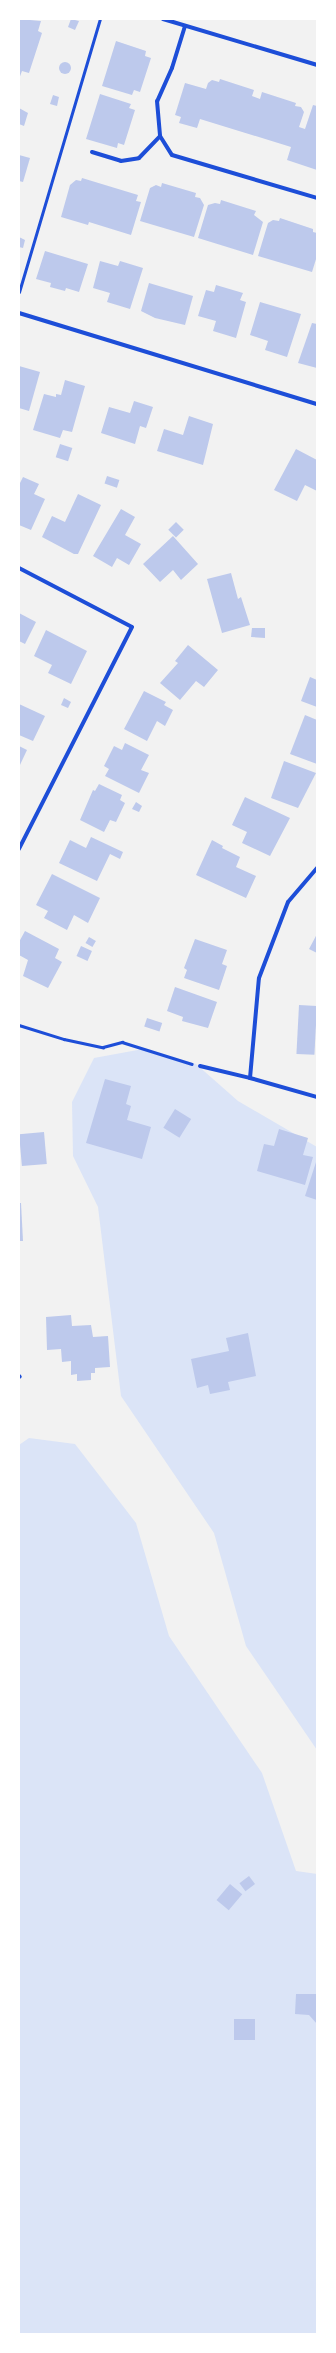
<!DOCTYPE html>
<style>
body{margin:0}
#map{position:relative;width:336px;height:2353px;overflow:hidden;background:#f2f2f2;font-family:Karla,sans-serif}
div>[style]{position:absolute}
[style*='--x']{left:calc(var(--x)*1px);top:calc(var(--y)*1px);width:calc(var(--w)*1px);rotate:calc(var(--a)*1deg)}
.green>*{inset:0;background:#dbe4f7}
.building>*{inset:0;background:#bdc9ec;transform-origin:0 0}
.round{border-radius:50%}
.path>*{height:2.5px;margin:-1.25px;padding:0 1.25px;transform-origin:1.25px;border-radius:1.25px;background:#1d4ed8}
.service>*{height:3px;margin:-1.5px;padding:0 1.5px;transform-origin:1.5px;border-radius:1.5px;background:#1d4ed8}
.minor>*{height:4px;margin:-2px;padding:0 2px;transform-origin:2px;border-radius:2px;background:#1d4ed8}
span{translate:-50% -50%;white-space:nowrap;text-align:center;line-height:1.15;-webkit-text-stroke:3px #fff;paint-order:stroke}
.frame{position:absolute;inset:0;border:20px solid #fff;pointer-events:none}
</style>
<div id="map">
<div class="green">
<div style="clip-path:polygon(143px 1049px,196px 1064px,238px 1101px,317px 1147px,317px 1750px,246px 1646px,214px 1533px,121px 1396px,98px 1207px,73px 1156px,72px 1102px,94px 1058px)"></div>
<div style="clip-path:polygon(29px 1438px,75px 1444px,136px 1523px,169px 1636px,262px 1773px,296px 1871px,317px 1874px,317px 2334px,19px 2334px,19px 1445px)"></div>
</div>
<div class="building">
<div style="clip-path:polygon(19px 19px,41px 21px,38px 31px,42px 33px,29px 73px,22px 71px,19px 79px)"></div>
<div style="clip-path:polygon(71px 19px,79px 21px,75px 30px,68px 27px)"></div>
<div style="clip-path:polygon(116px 41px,146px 51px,145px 56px,151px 58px,140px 92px,134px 90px,132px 95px,102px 86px)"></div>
<div class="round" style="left:59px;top:62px;width:12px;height:12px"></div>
<div style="clip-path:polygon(220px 79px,254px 90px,252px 96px,260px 99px,262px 92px,296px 103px,295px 106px,301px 107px,304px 112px,299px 127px,305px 129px,313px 105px,317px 106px,317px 170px,287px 160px,291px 147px,200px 119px,197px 128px,179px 123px,181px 117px,175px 115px,185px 83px,206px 89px,208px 83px,212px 80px,219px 82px)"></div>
<div style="clip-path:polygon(100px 94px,131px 104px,129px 108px,135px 110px,124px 145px,118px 143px,117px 148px,86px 139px)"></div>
<div style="clip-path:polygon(53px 95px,59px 97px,57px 106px,50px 104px)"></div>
<div style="clip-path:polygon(19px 108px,28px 113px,24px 126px,19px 124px)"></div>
<div style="clip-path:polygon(19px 155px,30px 158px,23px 182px,19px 181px)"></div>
<div style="clip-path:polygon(82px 178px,138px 195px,136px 201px,141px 202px,131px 235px,89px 222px,88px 225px,61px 217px,70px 185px,76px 180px,81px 181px)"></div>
<div style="clip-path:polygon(162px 183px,196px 193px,195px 197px,200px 198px,204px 205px,194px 237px,140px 221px,150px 188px,156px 185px,161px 187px)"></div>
<div style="clip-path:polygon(221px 200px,256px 211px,254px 215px,263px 222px,253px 255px,198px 238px,208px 205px,215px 203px,220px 204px)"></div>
<div style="clip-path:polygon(280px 218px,313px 229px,313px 232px,317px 233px,317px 256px,312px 272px,258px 256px,268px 223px,273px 220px,279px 221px)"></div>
<div style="clip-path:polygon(19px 237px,25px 240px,23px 248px,19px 247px)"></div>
<div style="clip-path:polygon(45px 251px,88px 264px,79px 292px,66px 288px,65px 291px,50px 287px,51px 283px,36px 279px)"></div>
<div style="clip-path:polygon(100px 261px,118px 266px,120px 261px,143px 268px,130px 309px,107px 302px,110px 293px,93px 288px)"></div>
<div style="clip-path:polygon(149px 283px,193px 296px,185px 325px,155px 318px,141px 311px)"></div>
<div style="clip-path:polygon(216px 285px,243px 293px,240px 300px,246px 302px,236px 338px,213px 331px,216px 321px,198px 316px,206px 290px,214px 292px)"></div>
<div style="clip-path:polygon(260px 302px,301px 314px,287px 357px,265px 350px,268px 341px,250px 335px)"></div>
<div style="clip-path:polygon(312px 323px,317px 324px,317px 368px,298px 363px)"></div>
<div style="clip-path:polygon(19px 366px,40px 372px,29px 411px,19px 408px)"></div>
<div style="clip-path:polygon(65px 380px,85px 386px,72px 432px,63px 430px,60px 438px,33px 430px,44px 394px,56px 397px,56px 394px,61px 395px)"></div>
<div style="clip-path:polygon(134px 401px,153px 407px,146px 428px,140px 426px,135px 444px,101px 433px,109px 407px,130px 413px)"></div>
<div style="clip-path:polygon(189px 416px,213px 424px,203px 465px,157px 451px,164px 429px,183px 435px)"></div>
<div style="left:60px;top:444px;width:13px;height:14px;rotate:18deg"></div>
<div style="clip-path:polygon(296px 449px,317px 460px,317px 491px,305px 485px,297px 501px,274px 490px)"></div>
<div style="left:107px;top:476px;width:13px;height:8px;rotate:18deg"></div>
<div style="clip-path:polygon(23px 477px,39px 484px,34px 494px,45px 499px,31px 530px,19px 525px,19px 485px)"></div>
<div style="clip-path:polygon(78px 494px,101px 505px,78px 554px,74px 554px,42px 537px,52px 516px,65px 522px)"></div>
<div style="clip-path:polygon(121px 509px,135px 517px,125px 535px,141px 544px,129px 565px,117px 558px,112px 567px,93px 556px)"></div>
<div style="left:176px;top:522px;width:11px;height:11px;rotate:45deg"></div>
<div style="clip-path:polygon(173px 536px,198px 564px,181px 580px,173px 570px,160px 582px,143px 564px)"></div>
<div style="clip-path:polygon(231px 573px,238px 599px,241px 597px,250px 625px,222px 633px,207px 579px)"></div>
<div style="clip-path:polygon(19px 613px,36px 622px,25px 644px,19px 641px)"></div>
<div style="clip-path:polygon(252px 628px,265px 628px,265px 638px,251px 637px)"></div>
<div style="clip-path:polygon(46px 630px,87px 651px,71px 684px,48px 673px,52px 665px,34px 656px)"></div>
<div style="clip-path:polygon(188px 645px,218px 670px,204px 687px,196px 681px,180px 700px,160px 683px,178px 663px,175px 661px)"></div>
<div style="clip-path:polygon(310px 677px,317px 680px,317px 707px,301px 701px)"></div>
<div style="clip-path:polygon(144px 691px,166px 702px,164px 705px,173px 710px,165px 726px,157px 721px,147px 741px,124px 729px)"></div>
<div style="clip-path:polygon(64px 698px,71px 702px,68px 708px,61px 705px)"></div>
<div style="clip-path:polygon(19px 704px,45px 716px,33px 741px,19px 735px)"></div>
<div style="clip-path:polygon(305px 715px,317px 720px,317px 764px,290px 754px)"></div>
<div style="clip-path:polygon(125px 743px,149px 755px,141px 770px,149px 773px,139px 793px,105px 776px,109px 769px,104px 766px,114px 746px,122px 750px)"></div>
<div style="clip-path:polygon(19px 746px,27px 750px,19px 767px)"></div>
<div style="clip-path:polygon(284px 761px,316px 773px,298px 808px,271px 798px)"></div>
<div style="clip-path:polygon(99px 784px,122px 795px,120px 800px,125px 803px,116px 822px,110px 820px,104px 832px,80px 820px,93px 790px,95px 791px)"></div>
<div style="clip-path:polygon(245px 797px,290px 818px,270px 856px,242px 843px,247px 832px,232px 825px)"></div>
<div style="clip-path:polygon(136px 802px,142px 806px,139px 812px,132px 809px)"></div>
<div style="clip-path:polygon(91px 837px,123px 852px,120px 859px,110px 854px,97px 881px,59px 863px,70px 840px,86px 848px)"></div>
<div style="clip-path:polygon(212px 840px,223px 846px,222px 848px,240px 857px,236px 867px,256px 876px,246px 898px,196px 875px)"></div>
<div style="clip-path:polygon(52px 874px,100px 898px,88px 923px,74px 915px,67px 930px,44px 918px,48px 911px,36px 905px)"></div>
<div style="clip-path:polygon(25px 931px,59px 949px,55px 958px,62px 962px,48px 988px,23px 976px,28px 960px,19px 955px,19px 942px)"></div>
<div style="clip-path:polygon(317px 934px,317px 953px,309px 949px)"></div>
<div style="left:89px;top:937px;width:8px;height:7px;rotate:30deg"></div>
<div style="clip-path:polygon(195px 939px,227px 950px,222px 964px,227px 966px,219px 990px,184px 978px,187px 970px,184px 968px)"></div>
<div style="left:81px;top:946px;width:12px;height:11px;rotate:24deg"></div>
<div style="clip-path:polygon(175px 987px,217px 1002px,208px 1028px,182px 1021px,183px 1017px,167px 1011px)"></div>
<div style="left:299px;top:1005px;width:18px;height:49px;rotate:3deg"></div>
<div style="left:147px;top:1018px;width:16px;height:9px;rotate:18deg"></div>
<div style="clip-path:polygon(105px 1079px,131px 1086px,126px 1104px,131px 1106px,127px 1120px,151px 1127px,142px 1159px,86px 1143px)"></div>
<div style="left:175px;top:1109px;width:19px;height:22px;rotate:32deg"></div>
<div style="clip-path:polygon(279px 1129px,308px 1138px,303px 1155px,313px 1157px,305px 1185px,257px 1171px,264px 1144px,274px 1146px)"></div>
<div style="left:44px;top:1132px;width:32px;height:25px;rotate:85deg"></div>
<div style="clip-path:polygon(317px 1159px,317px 1200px,305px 1196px)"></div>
<div style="clip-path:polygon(19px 1203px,21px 1203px,23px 1241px,19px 1241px)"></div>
<div style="clip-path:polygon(71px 1315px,72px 1326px,91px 1325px,93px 1337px,108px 1336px,110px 1367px,95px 1368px,95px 1373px,91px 1373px,91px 1380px,77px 1381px,77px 1374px,71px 1375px,71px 1361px,62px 1362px,61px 1349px,47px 1350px,46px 1317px)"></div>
<div style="clip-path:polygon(248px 1333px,256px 1376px,228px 1382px,230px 1390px,210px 1394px,208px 1385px,197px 1388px,191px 1359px,229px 1351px,226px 1338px)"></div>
<div style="left:249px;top:1876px;width:10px;height:12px;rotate:53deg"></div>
<div style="left:230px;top:1884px;width:16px;height:21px;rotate:40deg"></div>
<div style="clip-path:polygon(296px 1994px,317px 1994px,317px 2024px,309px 2015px,295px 2014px)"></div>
<div style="left:234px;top:2019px;width:21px;height:21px"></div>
</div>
<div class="path">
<div style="--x:19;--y:1025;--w:47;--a:17.3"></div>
<div style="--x:64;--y:1039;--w:40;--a:12"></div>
<div style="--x:103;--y:1047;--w:20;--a:-15"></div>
<div style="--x:122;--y:1042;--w:73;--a:17.4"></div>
</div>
<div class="service">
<div style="--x:19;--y:292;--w:285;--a:-73.5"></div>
</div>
<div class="minor">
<div style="--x:163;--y:19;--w:161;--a:16.6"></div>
<div style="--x:185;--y:26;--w:44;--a:107.2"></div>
<div style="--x:172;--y:68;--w:36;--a:114"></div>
<div style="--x:157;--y:101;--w:35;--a:85"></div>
<div style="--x:160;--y:136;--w:22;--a:58"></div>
<div style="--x:172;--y:155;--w:151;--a:16.5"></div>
<div style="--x:92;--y:152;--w:30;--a:17"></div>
<div style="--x:121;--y:161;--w:18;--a:-9"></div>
<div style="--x:139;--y:158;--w:30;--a:-46"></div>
<div style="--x:19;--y:313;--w:312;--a:17"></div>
<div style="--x:19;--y:568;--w:127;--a:27.6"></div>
<div style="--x:132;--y:627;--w:249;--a:117"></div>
<div style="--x:200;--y:1066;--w:51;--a:13.5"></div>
<div style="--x:250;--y:1078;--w:70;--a:15.8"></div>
<div style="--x:250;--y:1078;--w:100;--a:-84.9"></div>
<div style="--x:259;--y:978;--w:81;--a:-69.1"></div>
<div style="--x:288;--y:902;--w:45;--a:-49.5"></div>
<div style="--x:19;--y:1376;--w:1;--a:45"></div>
</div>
<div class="frame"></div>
</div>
